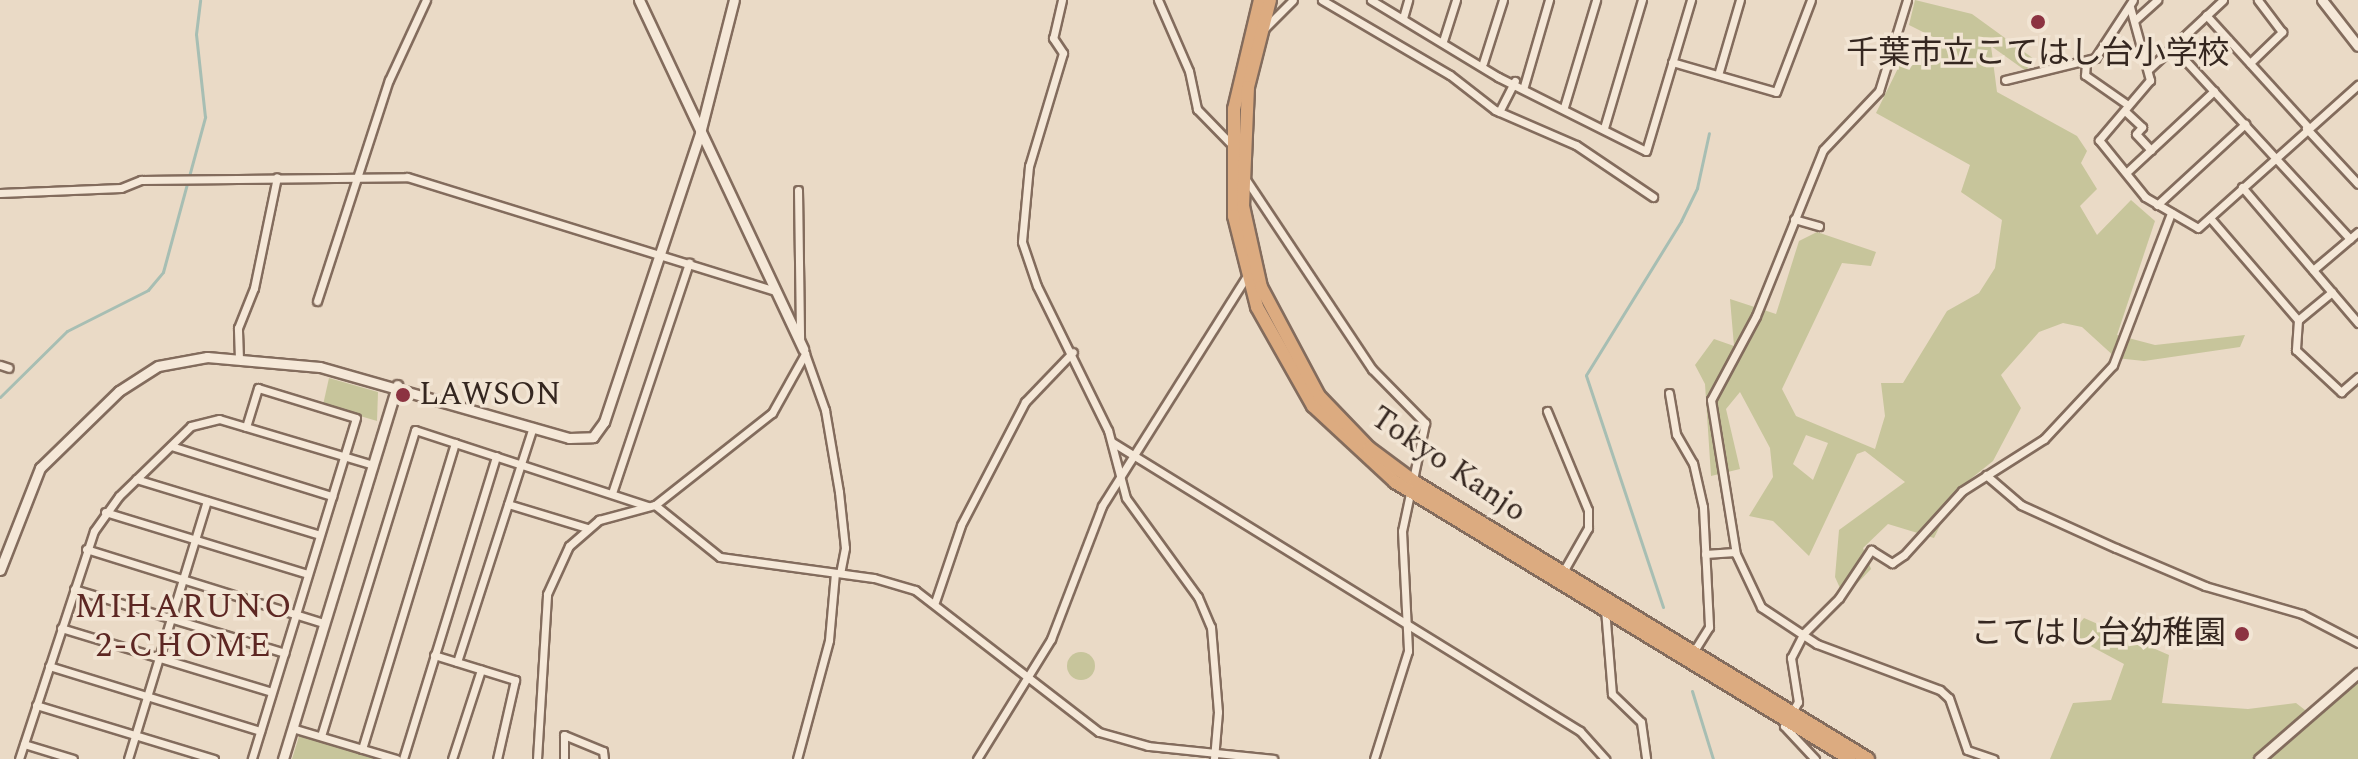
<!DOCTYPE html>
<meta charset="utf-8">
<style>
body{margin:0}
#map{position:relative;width:2358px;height:759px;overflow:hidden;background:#eadac6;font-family:Spectral,"Noto Sans JP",serif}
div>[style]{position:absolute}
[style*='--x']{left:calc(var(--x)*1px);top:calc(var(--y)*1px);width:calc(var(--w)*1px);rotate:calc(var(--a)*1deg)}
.green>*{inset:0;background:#c7c59b}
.round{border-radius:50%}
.stream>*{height:3px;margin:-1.5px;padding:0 1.5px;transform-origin:1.5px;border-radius:1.5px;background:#a7beb3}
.roads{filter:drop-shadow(2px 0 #836c5d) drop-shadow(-2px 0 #836c5d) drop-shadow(0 2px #836c5d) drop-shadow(0 -2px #836c5d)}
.minor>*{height:7px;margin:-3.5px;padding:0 3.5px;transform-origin:3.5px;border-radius:3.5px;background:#f5e8d8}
.tertiary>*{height:9px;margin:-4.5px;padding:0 4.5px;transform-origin:4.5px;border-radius:4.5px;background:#f5e8d8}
.trunk>*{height:12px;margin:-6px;padding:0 6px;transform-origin:6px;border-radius:6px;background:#dcab80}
.dots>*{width:22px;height:22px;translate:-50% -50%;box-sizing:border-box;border:4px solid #f2e5d4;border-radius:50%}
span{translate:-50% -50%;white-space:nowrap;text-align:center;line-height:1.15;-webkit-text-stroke:7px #f2e5d4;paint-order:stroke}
.poi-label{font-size:32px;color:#352720}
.left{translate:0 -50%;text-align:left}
.right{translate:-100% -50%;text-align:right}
.street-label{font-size:32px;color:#352720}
.neighbourhood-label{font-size:34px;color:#5d2723;letter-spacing:2px}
</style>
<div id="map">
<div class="green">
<div style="clip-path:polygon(evenodd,1915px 0,1972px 14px,2034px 59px,2026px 71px,1991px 46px,1997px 92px,2077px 136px,2087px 151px,2081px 163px,2097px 189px,2080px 206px,2097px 235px,2131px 200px,2155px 221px,2117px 335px,2155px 345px,2245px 335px,2240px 347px,2144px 361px,2116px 358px,2082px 327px,2063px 323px,2039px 332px,2001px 375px,2021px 408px,1993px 461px,1958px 489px,1934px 538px,1888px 524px,1863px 548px,1871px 569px,1844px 597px,1835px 577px,1839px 530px,1905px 482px,1865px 451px,1857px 454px,1809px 556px,1773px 521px,1749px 516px,1773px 477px,1770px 448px,1740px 392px,1726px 409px,1740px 469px,1711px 476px,1705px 384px,1695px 365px,1714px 339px,1734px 346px,1730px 299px,1776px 314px,1799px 241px,1817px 232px,1876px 252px,1871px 266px,1842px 263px,1782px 389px,1796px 416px,1875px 449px,1885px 416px,1881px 383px,1903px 383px,1947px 311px,1979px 293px,1995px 268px,2002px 220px,1961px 192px,1970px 165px,1876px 113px,1905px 54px,1933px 60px,1933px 37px,1909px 25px,1915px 0,1806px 435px,1828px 443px,1813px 480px,1793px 464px,1806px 435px)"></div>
<div style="clip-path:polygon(329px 378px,378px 392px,377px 421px,323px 405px)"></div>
<div style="clip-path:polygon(2084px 618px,2169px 655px,2162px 703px,2248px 709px,2296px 703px,2314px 717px,2358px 677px,2358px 759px,2050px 759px,2073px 703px,2111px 700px,2124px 664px,2070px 635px)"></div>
<div class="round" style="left:1067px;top:652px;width:28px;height:28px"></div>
<div style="clip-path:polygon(300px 733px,383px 759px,292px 759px)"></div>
</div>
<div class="stream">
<div style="--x:0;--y:397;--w:94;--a:-44.6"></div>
<div style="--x:67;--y:331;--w:91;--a:-26.8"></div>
<div style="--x:148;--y:290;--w:23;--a:-50"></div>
<div style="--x:163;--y:272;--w:161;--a:-74.8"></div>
<div style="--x:205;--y:117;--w:83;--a:-96.2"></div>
<div style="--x:196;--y:34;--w:34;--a:-83"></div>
<div style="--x:1663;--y:607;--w:244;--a:-108.4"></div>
<div style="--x:1586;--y:375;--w:181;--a:-58.3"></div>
<div style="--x:1681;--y:221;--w:37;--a:-64"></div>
<div style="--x:1697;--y:188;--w:56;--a:-77.7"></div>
<div style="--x:1692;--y:691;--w:71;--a:72.8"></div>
</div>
<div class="roads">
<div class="minor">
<div style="--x:1062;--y:0;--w:39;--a:103"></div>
<div style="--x:1053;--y:38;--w:18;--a:56"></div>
<div style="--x:1063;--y:53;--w:118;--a:106.7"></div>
<div style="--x:1029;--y:166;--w:76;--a:95.3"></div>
<div style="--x:1022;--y:242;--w:46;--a:71.2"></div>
<div style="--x:1037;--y:286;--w:161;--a:63.8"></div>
<div style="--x:1108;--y:430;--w:70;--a:75.2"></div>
<div style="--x:1126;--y:498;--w:122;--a:54"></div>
<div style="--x:1198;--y:597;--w:33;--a:67"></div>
<div style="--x:1211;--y:627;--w:85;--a:85.3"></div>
<div style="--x:1218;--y:712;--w:47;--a:94.9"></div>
<div style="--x:1158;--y:0;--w:77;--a:66.4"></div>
<div style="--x:1189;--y:71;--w:39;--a:78"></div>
<div style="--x:1197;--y:109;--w:49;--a:45.8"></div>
<div style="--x:1322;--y:0;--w:148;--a:30.4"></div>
<div style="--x:1450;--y:75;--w:57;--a:37.9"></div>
<div style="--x:1495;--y:110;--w:88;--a:23.4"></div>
<div style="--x:1576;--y:145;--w:93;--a:34"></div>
<div style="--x:1371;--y:0;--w:149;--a:31.2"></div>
<div style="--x:1498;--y:77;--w:165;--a:26.6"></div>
<div style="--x:1646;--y:151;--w:158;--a:-73.4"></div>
<div style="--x:1907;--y:0;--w:95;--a:107.1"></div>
<div style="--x:1879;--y:91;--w:81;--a:133.5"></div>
<div style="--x:1823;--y:150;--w:179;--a:112"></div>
<div style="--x:1756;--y:316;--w:95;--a:118.2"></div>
<div style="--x:1711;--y:400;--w:156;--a:80.8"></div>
<div style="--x:1736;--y:554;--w:59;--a:64.7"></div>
<div style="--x:1761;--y:607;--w:67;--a:33.5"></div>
<div style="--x:1817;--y:644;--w:131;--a:20.5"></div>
<div style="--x:1940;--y:690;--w:12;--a:42"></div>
<div style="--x:1949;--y:698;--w:55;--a:70.9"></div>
<div style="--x:1967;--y:750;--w:28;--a:19"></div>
<div style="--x:2130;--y:7;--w:76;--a:74.7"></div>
<div style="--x:2150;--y:80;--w:79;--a:130.4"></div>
<div style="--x:2099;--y:140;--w:73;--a:51.1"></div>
<div style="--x:2145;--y:197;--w:61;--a:30.3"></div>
<div style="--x:2198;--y:228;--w:215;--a:-41.8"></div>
<div style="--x:2206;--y:15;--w:151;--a:47.7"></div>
<div style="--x:1403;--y:18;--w:19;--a:-74"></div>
<div style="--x:2135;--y:20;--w:30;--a:-42"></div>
<div style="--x:1263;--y:30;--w:42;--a:-45"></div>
<div style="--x:1443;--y:41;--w:43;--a:-72.4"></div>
<div style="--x:2173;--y:47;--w:261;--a:47.3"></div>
<div style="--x:1672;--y:62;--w:108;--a:16.1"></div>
<div style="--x:1776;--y:92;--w:98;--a:-69.2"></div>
<div style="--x:2086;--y:62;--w:13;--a:94"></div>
<div style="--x:2085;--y:75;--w:52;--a:34.9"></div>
<div style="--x:1483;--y:63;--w:66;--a:-72.4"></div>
<div style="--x:2250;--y:63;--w:45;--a:-44.1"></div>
<div style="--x:2282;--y:32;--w:40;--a:-127"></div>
<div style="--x:2149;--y:69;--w:101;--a:-43"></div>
<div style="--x:1718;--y:75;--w:78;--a:-73.7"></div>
<div style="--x:2005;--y:80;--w:93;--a:-13.7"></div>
<div style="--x:2095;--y:58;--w:69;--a:-56.8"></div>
<div style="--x:1524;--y:86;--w:90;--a:-73.8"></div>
<div style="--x:1564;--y:107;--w:112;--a:-73.3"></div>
<div style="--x:1499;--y:112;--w:35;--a:-63"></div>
<div style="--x:2126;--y:112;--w:22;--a:43"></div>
<div style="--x:2142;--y:127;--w:9;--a:131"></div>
<div style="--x:2136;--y:134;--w:22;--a:47"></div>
<div style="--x:1604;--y:128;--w:134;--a:-73.5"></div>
<div style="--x:2306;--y:128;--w:76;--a:47.1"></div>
<div style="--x:2127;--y:172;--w:119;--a:-43"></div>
<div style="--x:1243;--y:175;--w:233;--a:56.4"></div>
<div style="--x:1372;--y:369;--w:76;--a:45.5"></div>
<div style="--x:1425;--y:423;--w:110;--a:102"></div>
<div style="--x:1402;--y:531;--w:120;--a:87.1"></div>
<div style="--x:1408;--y:651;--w:113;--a:107.5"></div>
<div style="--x:2242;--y:187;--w:179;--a:49.5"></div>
<div style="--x:798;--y:190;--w:149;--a:89.2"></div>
<div style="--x:0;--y:193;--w:121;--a:-2.4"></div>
<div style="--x:121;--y:188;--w:22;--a:-22"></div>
<div style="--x:141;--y:180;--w:266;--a:-0.6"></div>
<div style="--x:407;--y:177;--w:386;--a:17.2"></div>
<div style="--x:2157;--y:205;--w:120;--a:-42.6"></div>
<div style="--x:2210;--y:218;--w:135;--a:49.2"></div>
<div style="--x:1794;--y:219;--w:26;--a:16"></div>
<div style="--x:2313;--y:270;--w:59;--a:-40.2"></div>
<div style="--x:2332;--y:292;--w:44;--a:140.5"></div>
<div style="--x:2298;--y:320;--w:30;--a:94"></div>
<div style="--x:2296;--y:350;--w:62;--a:43"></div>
<div style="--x:2341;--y:392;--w:23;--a:-41"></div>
<div style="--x:317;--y:301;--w:232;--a:-72"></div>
<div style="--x:389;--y:80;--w:88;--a:-65.2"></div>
<div style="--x:804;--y:351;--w:63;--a:70.4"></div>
<div style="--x:825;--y:410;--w:83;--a:80.3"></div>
<div style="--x:839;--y:492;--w:56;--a:83.9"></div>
<div style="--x:845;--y:548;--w:25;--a:101"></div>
<div style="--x:239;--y:359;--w:31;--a:-92"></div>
<div style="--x:238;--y:328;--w:43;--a:-68.2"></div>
<div style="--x:254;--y:288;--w:113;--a:-78.3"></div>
<div style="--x:0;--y:365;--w:9;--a:18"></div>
<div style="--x:1669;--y:393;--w:42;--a:80.3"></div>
<div style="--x:1676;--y:434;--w:34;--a:60"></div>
<div style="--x:1693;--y:463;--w:45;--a:77.2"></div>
<div style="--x:1703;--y:507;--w:120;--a:87.1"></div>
<div style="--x:1709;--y:627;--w:28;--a:122"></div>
<div style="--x:1547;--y:411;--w:107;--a:67.5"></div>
<div style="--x:1588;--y:510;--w:18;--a:90"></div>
<div style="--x:1588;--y:528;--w:51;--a:119.6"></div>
<div style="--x:246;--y:427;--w:41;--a:-72.9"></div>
<div style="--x:258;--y:388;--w:102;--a:17"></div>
<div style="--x:356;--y:418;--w:357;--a:107"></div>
<div style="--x:1112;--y:442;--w:550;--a:31.7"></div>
<div style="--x:1580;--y:731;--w:38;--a:48"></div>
<div style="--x:171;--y:446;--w:169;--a:17.3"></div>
<div style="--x:1986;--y:475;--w:46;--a:40.6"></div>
<div style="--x:2021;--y:505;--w:104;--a:24.4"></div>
<div style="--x:2116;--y:548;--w:97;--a:23.1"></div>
<div style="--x:2205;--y:586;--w:101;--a:16.1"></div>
<div style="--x:2302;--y:614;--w:63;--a:27.4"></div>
<div style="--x:136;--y:479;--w:192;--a:16.9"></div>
<div style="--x:612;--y:493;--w:243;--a:-71.5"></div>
<div style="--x:508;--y:504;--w:83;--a:16.9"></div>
<div style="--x:655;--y:505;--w:83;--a:38.7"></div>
<div style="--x:720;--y:557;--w:155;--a:7.8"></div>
<div style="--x:874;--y:578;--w:43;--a:16.3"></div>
<div style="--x:915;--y:590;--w:232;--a:37.7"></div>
<div style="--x:1099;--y:732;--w:51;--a:15.9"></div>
<div style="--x:1148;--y:746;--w:126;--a:5.9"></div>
<div style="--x:105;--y:512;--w:212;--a:17"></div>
<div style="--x:86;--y:549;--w:249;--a:17.3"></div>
<div style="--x:1705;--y:554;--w:30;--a:-4"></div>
<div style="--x:74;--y:589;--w:220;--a:16.9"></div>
<div style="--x:935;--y:602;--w:81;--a:-71.3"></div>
<div style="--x:961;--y:525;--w:139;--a:-62.5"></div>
<div style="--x:1025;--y:402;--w:69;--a:-46.2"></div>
<div style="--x:1605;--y:609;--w:85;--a:85.3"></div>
<div style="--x:1612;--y:694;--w:40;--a:44"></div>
<div style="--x:1641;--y:722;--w:37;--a:82"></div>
<div style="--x:61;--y:628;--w:220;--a:16.9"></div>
<div style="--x:434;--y:655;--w:85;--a:17.2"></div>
<div style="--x:515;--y:680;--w:81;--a:102.8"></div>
<div style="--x:457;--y:662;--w:247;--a:-72.1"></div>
<div style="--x:49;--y:666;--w:221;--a:17.1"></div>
<div style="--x:36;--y:705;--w:186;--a:16.9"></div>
<div style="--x:292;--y:728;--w:109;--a:16.6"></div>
<div style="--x:321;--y:736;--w:320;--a:-72.9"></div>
<div style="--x:415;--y:430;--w:245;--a:18.1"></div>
<div style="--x:24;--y:744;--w:51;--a:17"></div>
<div style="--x:362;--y:749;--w:320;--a:-73.1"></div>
<div style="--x:19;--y:759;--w:240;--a:-71.8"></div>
<div style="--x:94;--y:531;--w:43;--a:-54.5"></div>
<div style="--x:119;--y:496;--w:100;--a:-44.2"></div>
<div style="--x:191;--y:426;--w:29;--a:-14"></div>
<div style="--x:219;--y:419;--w:161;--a:16.6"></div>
<div style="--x:128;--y:759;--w:270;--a:-73"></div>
<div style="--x:403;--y:759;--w:317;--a:-72.9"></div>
<div style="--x:452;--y:759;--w:94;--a:-72"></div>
<div style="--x:537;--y:759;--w:165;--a:-86.5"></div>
<div style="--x:547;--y:594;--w:53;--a:-65.4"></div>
<div style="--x:569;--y:546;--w:40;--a:-41"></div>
<div style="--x:599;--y:520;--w:58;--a:-15"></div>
<div style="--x:655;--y:505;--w:149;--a:-38.2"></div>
<div style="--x:772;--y:413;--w:68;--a:-60.8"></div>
<div style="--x:564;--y:759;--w:24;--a:-90"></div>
<div style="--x:564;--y:735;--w:42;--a:22.3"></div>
<div style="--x:603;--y:751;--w:8;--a:83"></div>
<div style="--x:797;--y:759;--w:123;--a:-74.9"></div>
<div style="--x:829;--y:640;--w:67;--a:-84.9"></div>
<div style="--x:977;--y:759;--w:141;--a:-58.3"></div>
<div style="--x:1051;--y:639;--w:142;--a:-69"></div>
<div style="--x:1102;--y:506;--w:271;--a:-57.8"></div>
<div style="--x:1815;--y:759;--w:45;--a:-133.2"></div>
<div style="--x:1784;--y:726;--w:28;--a:-60"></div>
<div style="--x:1798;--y:702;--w:45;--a:-99"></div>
<div style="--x:1791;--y:658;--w:28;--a:-63"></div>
<div style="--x:1804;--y:633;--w:49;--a:-45"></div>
<div style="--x:1839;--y:598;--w:58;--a:-56.3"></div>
<div style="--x:1871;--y:550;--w:25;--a:32"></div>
<div style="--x:1892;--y:563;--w:14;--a:-34"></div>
<div style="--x:1904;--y:555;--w:86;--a:-47.8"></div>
<div style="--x:1962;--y:491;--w:97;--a:-32.4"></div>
<div style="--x:2044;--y:439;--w:101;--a:-47"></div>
<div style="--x:2113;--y:365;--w:163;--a:-69.1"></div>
</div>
<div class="tertiary">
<div style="--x:639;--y:0;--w:386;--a:64.8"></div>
<div style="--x:2322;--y:0;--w:58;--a:52"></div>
<div style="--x:0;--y:570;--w:110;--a:-68.6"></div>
<div style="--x:40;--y:468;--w:110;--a:-44.3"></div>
<div style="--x:119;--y:391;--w:46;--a:-32.7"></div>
<div style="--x:158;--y:366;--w:50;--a:-10.4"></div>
<div style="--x:207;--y:357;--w:113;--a:5.1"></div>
<div style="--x:320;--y:367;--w:259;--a:15.9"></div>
<div style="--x:569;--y:438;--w:24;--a:-2"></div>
<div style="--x:593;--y:437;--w:19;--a:-54"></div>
<div style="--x:604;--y:422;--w:305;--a:-71.6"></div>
<div style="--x:700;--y:133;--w:137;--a:-75.7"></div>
<div style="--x:283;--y:759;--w:391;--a:-73"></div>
<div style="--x:2259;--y:759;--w:131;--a:-41"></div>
</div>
<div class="trunk">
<div style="--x:1260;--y:0;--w:112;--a:103.4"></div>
<div style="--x:1234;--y:109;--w:107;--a:90"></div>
<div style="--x:1234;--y:216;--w:94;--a:75.8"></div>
<div style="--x:1257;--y:307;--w:114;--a:60.5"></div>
<div style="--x:1313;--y:406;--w:112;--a:42.8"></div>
<div style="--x:1395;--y:482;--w:533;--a:31.33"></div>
<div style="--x:1270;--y:0;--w:90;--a:104.2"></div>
<div style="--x:1248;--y:87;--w:119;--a:92.4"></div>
<div style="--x:1243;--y:206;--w:83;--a:77.5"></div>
<div style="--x:1261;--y:287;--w:123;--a:62"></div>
<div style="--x:1319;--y:396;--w:72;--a:46.1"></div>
<div style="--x:1369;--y:448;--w:57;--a:36.5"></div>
<div style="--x:1415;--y:482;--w:531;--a:31.44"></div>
</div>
</div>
<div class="dots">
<div style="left:2038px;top:22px;background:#8c3341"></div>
<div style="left:403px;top:395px;background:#8c3341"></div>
<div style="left:2242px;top:634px;background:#8c3341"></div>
</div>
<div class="poi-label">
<span style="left:2038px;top:54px">千葉市立こてはし台小学校</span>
<span class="left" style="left:419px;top:395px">LAWSON</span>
<span class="right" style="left:2226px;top:634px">こてはし台幼稚園</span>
</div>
<div class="street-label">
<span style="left:1448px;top:465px;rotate:34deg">Tokyo Kanjo</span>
</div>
<div class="neighbourhood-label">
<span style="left:184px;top:627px">MIHARUNO<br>2-CHOME</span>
</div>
</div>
